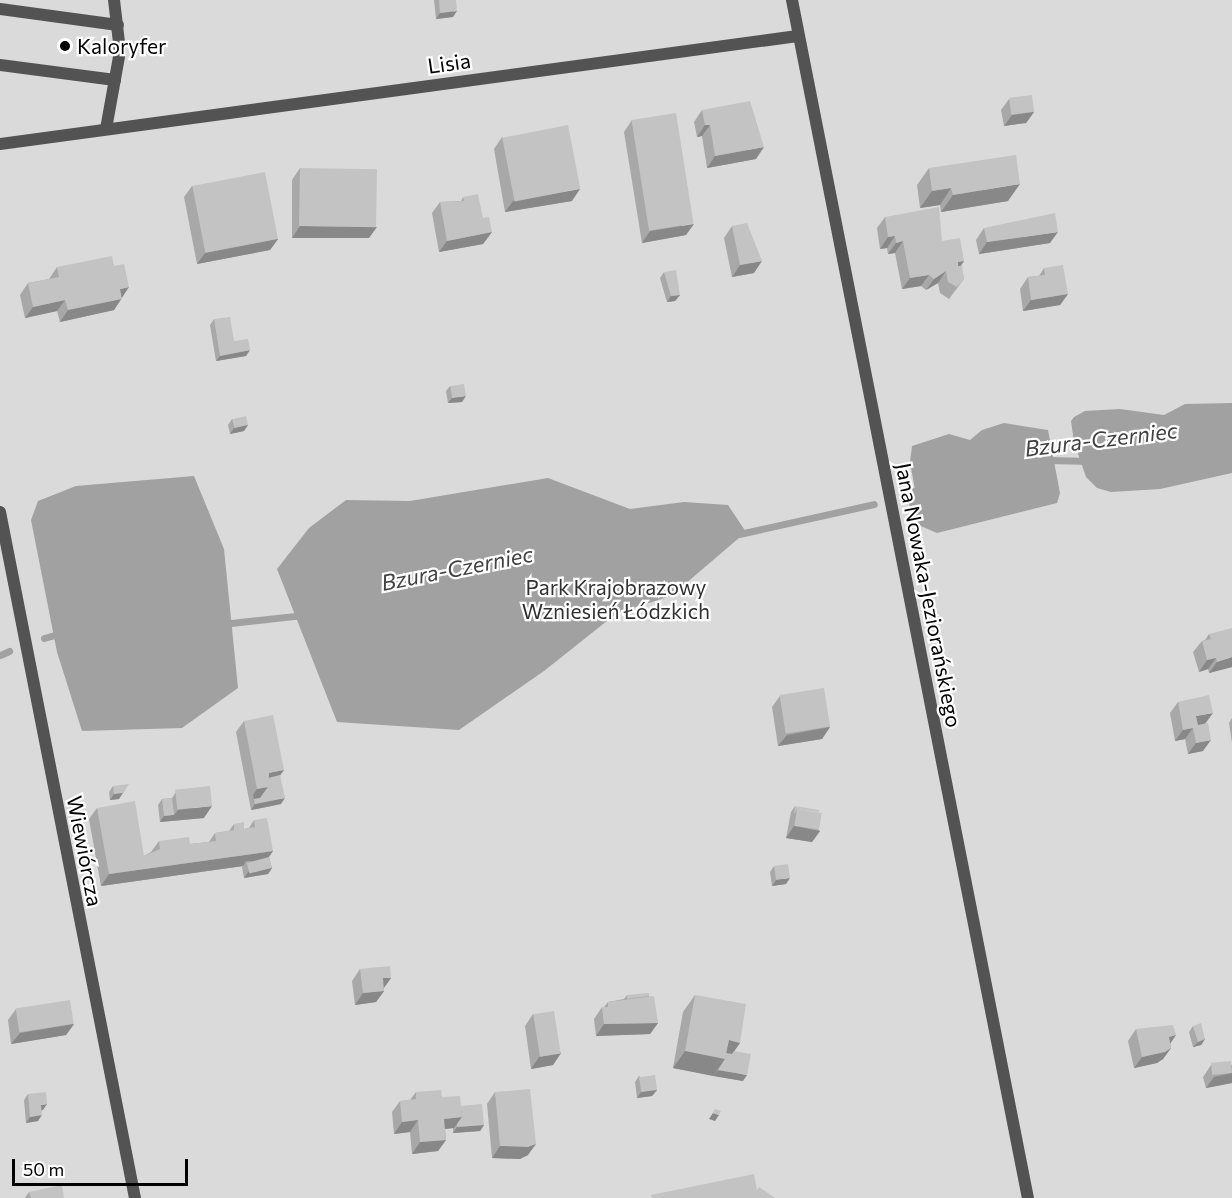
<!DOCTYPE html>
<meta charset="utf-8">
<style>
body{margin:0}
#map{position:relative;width:1232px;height:1198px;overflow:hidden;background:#fff;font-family:Commissioner,sans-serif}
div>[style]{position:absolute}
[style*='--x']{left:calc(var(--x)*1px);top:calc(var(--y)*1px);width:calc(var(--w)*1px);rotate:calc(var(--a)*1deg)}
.green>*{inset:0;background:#dadada;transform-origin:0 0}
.water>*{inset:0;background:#a1a1a1}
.stream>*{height:7px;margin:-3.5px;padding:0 3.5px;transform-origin:3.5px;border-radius:3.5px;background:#a1a1a1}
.lane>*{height:12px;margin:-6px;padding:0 6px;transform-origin:6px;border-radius:6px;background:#535353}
.street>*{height:12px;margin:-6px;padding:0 6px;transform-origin:6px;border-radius:6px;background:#535353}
.wall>*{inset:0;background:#a8a8a8}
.shaded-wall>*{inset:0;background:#888}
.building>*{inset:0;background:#c3c3c3;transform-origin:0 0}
.dots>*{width:16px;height:16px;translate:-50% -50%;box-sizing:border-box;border:3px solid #fff;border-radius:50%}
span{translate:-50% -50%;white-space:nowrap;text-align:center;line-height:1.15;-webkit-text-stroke:4.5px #fff;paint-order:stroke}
.poi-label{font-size:21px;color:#000}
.left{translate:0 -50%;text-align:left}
.street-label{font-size:21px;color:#000}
.park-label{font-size:21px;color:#313131}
.water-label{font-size:22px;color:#424242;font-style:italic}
.scale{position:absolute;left:12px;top:1159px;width:176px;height:27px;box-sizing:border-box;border:3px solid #000;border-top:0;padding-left:8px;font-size:18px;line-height:21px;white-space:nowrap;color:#000;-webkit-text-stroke:4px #fff;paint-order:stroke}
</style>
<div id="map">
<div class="green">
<div style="left:0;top:0;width:1232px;height:1198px"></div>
</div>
<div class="water">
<div style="clip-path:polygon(1232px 403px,1232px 473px,1160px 489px,1111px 492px,1097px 488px,1086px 477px,1074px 442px,1071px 421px,1074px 417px,1085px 411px,1120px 409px,1164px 415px,1185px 404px)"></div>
<div style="clip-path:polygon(1004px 423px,1048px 430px,1060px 493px,1057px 503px,937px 533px,916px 524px,909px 504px,915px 490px,910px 462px,912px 446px,949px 434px,970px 440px,982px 430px)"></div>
<div style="clip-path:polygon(194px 476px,224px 549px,238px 688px,182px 728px,82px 731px,57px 652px,31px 520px,38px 501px,76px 486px)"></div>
<div style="clip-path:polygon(548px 478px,630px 509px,684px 502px,728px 505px,746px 532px,671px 596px,617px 613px,544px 671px,459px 730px,337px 722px,277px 569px,309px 528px,346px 500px,410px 501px)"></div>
</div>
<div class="stream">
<div style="--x:1048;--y:460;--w:42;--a:1.4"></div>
<div style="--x:905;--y:494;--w:19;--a:-18"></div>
<div style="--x:739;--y:534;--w:138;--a:-12.5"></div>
<div style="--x:222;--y:624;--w:81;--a:-6.3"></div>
<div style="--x:44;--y:638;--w:18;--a:-16"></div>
<div style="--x:0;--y:655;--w:10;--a:-24"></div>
</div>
<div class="lane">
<div style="--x:0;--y:9;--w:119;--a:7.7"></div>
<div style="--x:0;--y:65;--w:116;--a:7.4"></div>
<div style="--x:106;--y:129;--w:79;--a:-79.8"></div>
<div style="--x:120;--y:51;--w:51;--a:-96.7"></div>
</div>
<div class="street">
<div style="--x:792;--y:0;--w:1221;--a:78.86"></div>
<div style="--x:0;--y:144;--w:805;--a:-7.71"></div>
<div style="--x:0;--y:512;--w:699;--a:78.87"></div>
</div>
<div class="wall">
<div style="clip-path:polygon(434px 0,456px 0,453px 17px,436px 19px)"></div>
<div style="clip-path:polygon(1009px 99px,1034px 112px,1026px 123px,1004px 126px,1001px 110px)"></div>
<div style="clip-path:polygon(702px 110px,756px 159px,707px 168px,702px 136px,697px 137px,694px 122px)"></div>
<div style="clip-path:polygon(632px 120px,686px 235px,642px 243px,624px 132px)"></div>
<div style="clip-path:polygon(502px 137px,572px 201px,505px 212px,494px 149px)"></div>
<div style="clip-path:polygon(300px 168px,369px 238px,292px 238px,292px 180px)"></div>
<div style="clip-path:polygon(929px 168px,1008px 201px,941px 212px,940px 205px,920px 208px,917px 185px)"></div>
<div style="clip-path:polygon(192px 186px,278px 239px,270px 250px,197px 264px,184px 197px)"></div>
<div style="clip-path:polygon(463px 197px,483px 218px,492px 232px,483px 244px,439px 252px,432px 213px,440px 202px,461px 201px)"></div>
<div style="clip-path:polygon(885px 217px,942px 241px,964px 261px,961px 266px,964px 279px,949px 299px,940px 293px,938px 283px,926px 290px,921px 286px,902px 289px,895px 253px,888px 254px,887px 248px,880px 249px,877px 228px)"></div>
<div style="clip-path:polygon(732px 226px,754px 273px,732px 277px,724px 238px)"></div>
<div style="clip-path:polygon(984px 228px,1050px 243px,979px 254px,976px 240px)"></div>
<div style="clip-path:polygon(57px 267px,122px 298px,114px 310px,60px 322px,57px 311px,25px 318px,20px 295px,28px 283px,49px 279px)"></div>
<div style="clip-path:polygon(1044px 268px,1068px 294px,1060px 305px,1023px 311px,1020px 289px,1028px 277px,1039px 276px)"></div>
<div style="clip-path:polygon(664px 272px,680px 295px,675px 301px,667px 302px,660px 278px)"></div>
<div style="clip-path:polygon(214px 319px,234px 341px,246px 356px,216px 361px,210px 325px)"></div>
<div style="clip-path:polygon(450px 386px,462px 402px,448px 403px,446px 391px)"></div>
<div style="clip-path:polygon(232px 419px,248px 425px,244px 431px,230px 434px,228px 425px)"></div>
<div style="clip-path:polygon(1209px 634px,1232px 667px,1209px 673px,1208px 669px,1199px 672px,1193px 652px,1202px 641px,1205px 640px)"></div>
<div style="clip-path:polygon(780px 696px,830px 727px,822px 739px,778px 746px,772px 707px)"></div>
<div style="clip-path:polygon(1178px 702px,1205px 724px,1203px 751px,1188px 754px,1185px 739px,1175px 741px,1170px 713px)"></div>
<div style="clip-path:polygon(1232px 718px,1232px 743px,1229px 723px)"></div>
<div style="clip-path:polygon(244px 721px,284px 770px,280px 775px,281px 804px,251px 810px,236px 732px)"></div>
<div style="clip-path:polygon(113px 786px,119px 799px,110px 800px,109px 792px)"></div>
<div style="clip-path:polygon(176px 792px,204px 818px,160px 822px,158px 805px,162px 799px,172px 798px)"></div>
<div style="clip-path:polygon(795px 806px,820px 831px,812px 842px,786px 838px,791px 812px)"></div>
<div style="clip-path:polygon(97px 808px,144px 856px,151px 852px,159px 841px,190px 844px,209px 842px,215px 833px,229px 831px,234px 824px,244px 829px,249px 828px,254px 820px,273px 851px,269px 857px,272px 868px,268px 874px,244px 878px,242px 867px,243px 866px,101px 886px,89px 819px)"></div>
<div style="clip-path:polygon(774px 866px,786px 884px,772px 886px,770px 872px)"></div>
<div style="clip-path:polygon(360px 969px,391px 978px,384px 988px,384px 991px,376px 1002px,355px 1005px,352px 981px)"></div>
<div style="clip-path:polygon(627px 995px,649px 996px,658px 1023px,650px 1034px,596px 1036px,594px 1019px,602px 1007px,604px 1007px,608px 1002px,624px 999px)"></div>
<div style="clip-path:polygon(695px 995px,740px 1043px,734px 1051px,743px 1081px,673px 1068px,683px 1012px)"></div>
<div style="clip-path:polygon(16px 1009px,74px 1024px,66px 1035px,11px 1044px,8px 1020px)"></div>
<div style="clip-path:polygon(533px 1014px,561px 1053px,553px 1065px,531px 1069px,525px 1026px)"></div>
<div style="clip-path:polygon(1193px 1026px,1205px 1039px,1201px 1045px,1193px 1047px,1189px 1032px)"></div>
<div style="clip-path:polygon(1136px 1029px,1176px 1035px,1170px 1043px,1171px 1048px,1163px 1059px,1157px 1063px,1134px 1068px,1128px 1041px)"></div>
<div style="clip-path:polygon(1211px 1065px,1232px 1065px,1232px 1083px,1206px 1088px,1203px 1077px)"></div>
<div style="clip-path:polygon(639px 1076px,657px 1090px,652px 1096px,637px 1098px,635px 1082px)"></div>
<div style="clip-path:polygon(416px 1092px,442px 1097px,461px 1106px,484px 1125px,480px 1131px,453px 1133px,453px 1128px,445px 1129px,446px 1140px,438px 1151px,412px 1154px,410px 1132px,394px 1134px,392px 1112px,400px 1101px,410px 1100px)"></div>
<div style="clip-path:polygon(495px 1092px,528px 1155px,520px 1159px,492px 1158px,487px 1104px)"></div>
<div style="clip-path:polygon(28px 1094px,43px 1110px,42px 1110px,38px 1121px,26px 1123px,24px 1100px)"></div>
<div style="clip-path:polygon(29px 1192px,64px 1198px,25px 1198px)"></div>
</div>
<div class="shaded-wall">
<div style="clip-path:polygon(457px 11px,453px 17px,436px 19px,440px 13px)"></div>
<div style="clip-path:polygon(1034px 112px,1026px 123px,1004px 126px,1012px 115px)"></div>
<div style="clip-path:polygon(705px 125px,710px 125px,702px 136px,697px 137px)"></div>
<div style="clip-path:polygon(764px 147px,756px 159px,707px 168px,715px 156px)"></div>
<div style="clip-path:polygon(1020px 184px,1008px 201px,941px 212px,953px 195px)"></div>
<div style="clip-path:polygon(951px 188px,940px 205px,920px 208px,932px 191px)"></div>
<div style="clip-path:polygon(580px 189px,572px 201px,505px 212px,513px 201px)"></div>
<div style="clip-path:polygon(694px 224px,686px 235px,642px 243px,650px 231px)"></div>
<div style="clip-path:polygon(300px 226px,377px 227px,369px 238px,292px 238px)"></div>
<div style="clip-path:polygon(492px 232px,483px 244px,439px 252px,447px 241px)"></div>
<div style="clip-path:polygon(1058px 232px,1050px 243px,979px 254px,987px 242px)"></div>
<div style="clip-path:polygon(895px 236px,887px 248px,880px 249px,888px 237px)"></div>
<div style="clip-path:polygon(278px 239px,270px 250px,197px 264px,205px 253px)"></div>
<div style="clip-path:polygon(903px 241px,895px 253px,888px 254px,896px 243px)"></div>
<div style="clip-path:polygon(762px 261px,754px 273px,732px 277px,740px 265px)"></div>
<div style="clip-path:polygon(964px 261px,956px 272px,958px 262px)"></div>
<div style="clip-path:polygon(946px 271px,938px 283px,926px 290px,934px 279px)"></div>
<div style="clip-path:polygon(929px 275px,921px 286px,902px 289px,910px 278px)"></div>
<div style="clip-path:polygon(129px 287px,114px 310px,60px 322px,68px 310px,120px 289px)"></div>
<div style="clip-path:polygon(1068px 294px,1060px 305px,1023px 311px,1031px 300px)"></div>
<div style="clip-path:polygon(680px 295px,675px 301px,667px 302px,671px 296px)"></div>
<div style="clip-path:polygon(65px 300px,57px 311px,25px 318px,33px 307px)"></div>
<div style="clip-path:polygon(250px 350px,246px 356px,216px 361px,220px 356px)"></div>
<div style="clip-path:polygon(466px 396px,462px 402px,448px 403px,452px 398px)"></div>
<div style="clip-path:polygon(248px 425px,244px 431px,230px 434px,234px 428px)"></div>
<div style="clip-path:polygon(1232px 657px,1232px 667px,1209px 673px,1217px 662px)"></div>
<div style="clip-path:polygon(1216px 658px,1208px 669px,1199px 672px,1207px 660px)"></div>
<div style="clip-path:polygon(1213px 713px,1205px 724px,1188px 728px,1196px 716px)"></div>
<div style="clip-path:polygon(830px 727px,822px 739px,778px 746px,787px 735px)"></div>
<div style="clip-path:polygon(1193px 728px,1185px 739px,1175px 741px,1183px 730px)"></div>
<div style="clip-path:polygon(1211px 740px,1203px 751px,1188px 754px,1196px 743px)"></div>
<div style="clip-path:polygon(284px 770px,276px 781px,266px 784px,269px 773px)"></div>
<div style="clip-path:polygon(268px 787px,260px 798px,254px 799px,253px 795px,257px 789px)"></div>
<div style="clip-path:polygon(125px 790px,119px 799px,110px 800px,114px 794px)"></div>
<div style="clip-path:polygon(285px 798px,281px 804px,251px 810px,255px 804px)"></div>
<div style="clip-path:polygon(212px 806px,204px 818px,160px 822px,164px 816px,174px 815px,178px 810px)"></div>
<div style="clip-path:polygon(794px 826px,820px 831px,812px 842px,786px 838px)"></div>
<div style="clip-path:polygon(273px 851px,265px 862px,246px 861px,243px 866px,101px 886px,109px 874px)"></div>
<div style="clip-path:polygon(272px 868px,268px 874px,244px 878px,248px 872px)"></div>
<div style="clip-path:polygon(790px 878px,786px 884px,772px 886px,776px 880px)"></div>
<div style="clip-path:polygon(383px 978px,391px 978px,383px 989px)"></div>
<div style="clip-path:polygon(384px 991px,376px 1002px,355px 1005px,363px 993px)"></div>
<div style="clip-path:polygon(658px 1023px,650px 1034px,596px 1036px,604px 1024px)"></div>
<div style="clip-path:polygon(74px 1024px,66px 1035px,11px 1044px,20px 1033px)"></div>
<div style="clip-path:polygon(1176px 1035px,1168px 1047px,1169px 1037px)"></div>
<div style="clip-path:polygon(1205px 1039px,1201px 1045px,1193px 1047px,1198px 1042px)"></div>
<div style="clip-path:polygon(729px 1040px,740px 1043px,728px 1060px,725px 1059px,713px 1076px,673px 1068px,685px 1051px)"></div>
<div style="clip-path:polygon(1171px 1048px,1163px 1059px,1157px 1063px,1134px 1068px,1142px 1057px)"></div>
<div style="clip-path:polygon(561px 1053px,553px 1065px,531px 1069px,539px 1057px)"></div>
<div style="clip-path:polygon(718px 1070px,747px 1075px,743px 1081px,713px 1076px)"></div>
<div style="clip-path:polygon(1232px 1073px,1232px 1083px,1206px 1088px,1214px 1077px)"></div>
<div style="clip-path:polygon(657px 1090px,652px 1096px,637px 1098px,641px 1092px)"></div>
<div style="clip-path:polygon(47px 1104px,43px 1110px,37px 1111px,41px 1105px)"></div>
<div style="clip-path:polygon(713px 1113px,719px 1115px,715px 1121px,709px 1119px)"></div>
<div style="clip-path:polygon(42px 1115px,38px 1121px,26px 1123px,30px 1117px)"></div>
<div style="clip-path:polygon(462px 1117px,454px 1128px,436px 1130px,444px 1119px)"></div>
<div style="clip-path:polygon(418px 1120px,410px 1132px,394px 1134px,402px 1122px)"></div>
<div style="clip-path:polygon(484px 1125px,480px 1131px,453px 1133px,457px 1127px)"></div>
<div style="clip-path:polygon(446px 1140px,438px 1151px,412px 1154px,420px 1142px)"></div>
<div style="clip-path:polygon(536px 1144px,528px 1155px,520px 1159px,492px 1158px,500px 1146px)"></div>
</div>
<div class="building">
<div style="clip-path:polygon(439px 0,456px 0,457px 11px,440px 13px)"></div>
<div style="left:1032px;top:95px;width:17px;height:23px;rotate:83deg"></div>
<div style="clip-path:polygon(750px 101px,764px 147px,715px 156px,710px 125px,705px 125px,702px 110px)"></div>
<div style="left:676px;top:113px;width:112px;height:45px;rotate:81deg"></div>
<div style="left:568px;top:125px;width:65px;height:67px;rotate:79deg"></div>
<div style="clip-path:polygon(1016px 155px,1020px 184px,953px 195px,951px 188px,932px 191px,929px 168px)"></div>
<div style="left:300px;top:168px;width:77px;height:58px;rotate:1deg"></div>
<div style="left:265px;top:172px;width:68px;height:74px;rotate:79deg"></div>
<div style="clip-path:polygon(478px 194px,483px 218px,489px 217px,492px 232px,447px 241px,440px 202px,464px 201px,463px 197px)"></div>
<div style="clip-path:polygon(939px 207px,942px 241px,960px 238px,964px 261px,958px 262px,958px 266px,962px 266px,964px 279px,957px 287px,948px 282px,946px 271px,934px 279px,929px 275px,910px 278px,903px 241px,896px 243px,895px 236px,888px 237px,885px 217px)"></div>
<div style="clip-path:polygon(1055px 213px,1058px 232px,987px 242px,984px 228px)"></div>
<div style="clip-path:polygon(747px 223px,762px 261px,740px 265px,732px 226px)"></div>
<div style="clip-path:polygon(112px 256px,114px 266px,124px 264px,129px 287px,120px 289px,122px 299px,68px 310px,65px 300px,33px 307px,28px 283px,59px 277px,57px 267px)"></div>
<div style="clip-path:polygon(1063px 265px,1068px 294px,1031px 300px,1028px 277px,1045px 275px,1044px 268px)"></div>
<div style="clip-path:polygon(676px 270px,680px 295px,671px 296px,664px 272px)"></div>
<div style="clip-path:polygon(230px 317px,234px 341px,248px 339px,250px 350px,220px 356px,214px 319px)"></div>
<div style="left:464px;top:384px;width:12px;height:14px;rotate:81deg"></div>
<div style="left:246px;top:416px;width:9px;height:14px;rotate:77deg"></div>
<div style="clip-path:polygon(1232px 628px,1232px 657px,1217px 662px,1216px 658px,1207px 660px,1202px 641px,1211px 639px,1209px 634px)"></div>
<div style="left:824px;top:688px;width:39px;height:45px;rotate:81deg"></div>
<div style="clip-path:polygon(1209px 695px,1213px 713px,1196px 716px,1198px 725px,1208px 723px,1211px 740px,1196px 743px,1193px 728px,1183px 730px,1178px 702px)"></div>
<div style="clip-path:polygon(273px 715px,284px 770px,269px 773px,268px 787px,257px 789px,244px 721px)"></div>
<div style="clip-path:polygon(280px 775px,285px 798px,255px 804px,254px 799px,260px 798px,268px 787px,268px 778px)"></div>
<div style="clip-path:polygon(129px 784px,123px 793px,114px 794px,113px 786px)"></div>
<div style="left:210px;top:786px;width:20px;height:35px;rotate:84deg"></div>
<div style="left:172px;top:798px;width:17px;height:10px;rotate:83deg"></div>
<div style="clip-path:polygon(135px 801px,144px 856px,160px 849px,159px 841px,189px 837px,190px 844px,216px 841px,215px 833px,234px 830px,234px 824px,244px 822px,244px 829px,255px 827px,254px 820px,267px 818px,273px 851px,109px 874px,97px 808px)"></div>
<div style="clip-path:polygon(795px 806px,819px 810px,819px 812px,797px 809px,794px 814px)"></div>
<div style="left:797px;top:809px;width:25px;height:17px;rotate:9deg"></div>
<div style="left:269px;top:857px;width:11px;height:23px;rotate:75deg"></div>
<div style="left:788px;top:864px;width:14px;height:14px;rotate:82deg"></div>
<div style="clip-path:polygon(390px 966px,391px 978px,383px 978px,384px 991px,363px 993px,360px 969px)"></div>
<div style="clip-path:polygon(649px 993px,649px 996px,627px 999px,627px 995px)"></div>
<div style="clip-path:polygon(695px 995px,746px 1004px,740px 1043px,729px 1040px,725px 1059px,685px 1051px)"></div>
<div style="clip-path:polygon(654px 996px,658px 1023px,604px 1024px,602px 1007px,608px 1007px,608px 1002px)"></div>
<div style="left:70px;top:1000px;width:24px;height:55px;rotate:81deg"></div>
<div style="left:554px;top:1011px;width:43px;height:21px;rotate:81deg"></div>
<div style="clip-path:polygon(1201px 1023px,1205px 1039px,1198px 1042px,1193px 1026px)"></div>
<div style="clip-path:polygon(1173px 1025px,1176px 1035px,1169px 1037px,1171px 1048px,1165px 1052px,1142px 1057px,1136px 1029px)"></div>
<div style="clip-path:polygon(734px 1051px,751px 1054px,747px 1075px,718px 1070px,725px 1059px,726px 1053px,732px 1054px)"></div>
<div style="left:1231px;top:1061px;width:12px;height:20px;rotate:85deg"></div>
<div style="left:655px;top:1075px;width:15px;height:16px;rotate:82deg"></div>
<div style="clip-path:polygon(530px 1089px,536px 1144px,528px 1147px,500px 1146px,495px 1092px)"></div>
<div style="clip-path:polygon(441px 1090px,442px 1097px,460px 1096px,462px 1117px,444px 1119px,446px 1140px,420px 1142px,418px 1120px,402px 1122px,400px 1101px,416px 1099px,416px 1092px)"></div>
<div style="clip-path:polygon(46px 1092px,47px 1104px,41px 1105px,42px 1115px,30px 1117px,28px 1094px)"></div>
<div style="clip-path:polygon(482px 1104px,484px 1125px,457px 1127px,457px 1124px,462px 1117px,461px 1106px)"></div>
<div style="clip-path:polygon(715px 1109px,721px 1111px,719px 1115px,713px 1113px)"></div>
<div style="clip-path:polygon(754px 1174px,757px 1190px,759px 1187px,775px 1198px,652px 1198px,651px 1195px)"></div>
<div style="clip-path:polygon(62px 1185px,64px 1198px,31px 1198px,29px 1192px)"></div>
</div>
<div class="dots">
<div style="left:65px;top:46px;background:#000"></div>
</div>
<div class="poi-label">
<span class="left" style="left:77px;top:46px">Kaloryfer</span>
</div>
<div class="street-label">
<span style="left:449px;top:63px;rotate:-8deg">Lisia</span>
<span style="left:929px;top:595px;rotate:79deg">Jana Nowaka-Jeziorańskiego</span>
<span style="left:85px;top:851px;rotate:79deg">Wiewiórcza</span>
</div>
<div class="park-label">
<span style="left:616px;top:599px">Park Krajobrazowy<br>Wzniesień Łódzkich</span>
</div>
<div class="water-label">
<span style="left:1101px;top:439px;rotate:-7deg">Bzura-Czerniec</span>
<span style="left:457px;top:568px;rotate:-11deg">Bzura-Czerniec</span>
</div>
<div class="scale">50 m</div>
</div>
